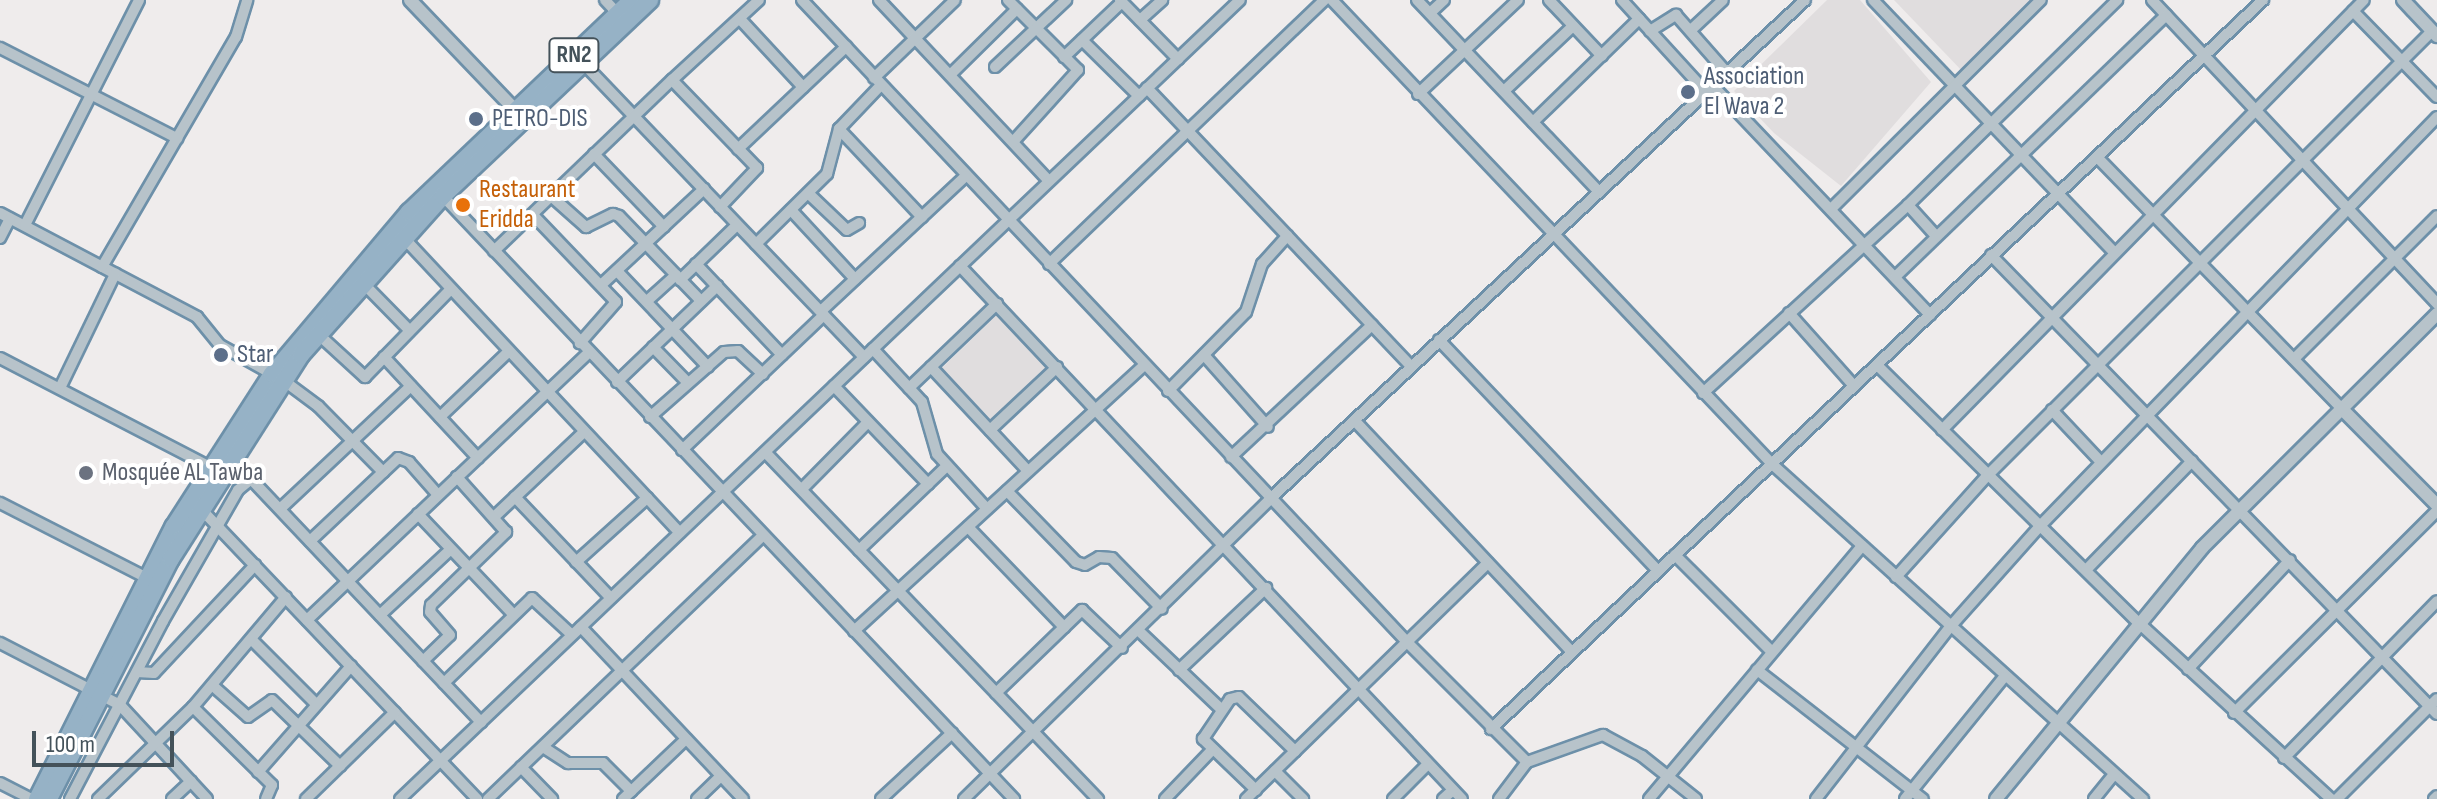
<!DOCTYPE html>
<meta charset="utf-8">
<style>
body{margin:0}
#map{position:relative;width:2437px;height:799px;overflow:hidden;background:#efecec;font-family:"Sofia Sans Condensed",sans-serif}
div>[style]{position:absolute}
[style*='--x']{left:calc(var(--x)*1px);top:calc(var(--y)*1px);width:calc(var(--w)*1px);rotate:calc(var(--a)*1deg)}
.education>*{inset:0;background:#e0ddde;transform-origin:0 0}
.roads{filter:drop-shadow(2px 0 #6d90a9) drop-shadow(-2px 0 #6d90a9) drop-shadow(0 2px #6d90a9) drop-shadow(0 -2px #6d90a9)}
.minor>*{height:10px;margin:-5px;padding:0 5px;transform-origin:5px;border-radius:5px;background:#b7c3ca}
.tertiary>*{height:12px;margin:-6px;padding:0 6px;transform-origin:6px;border-radius:6px;background:#b7c3ca}
.trunk>*{height:16px;margin:-8px;padding:0 8px;transform-origin:8px;border-radius:8px;background:#96b2c6}
.dots>*{width:22px;height:22px;translate:-50% -50%;box-sizing:border-box;border:4px solid #fff;border-radius:50%}
span{translate:-50% -50%;white-space:nowrap;text-align:center;line-height:1.15;-webkit-text-stroke:8px #fff;paint-order:stroke}
.shield-label span{padding:2px 6px;background:#fff;border:2px solid;border-radius:6px;-webkit-text-stroke-width:0}
.shield-label{font-size:24px;color:#44525a;font-weight:700}
.service-label{font-size:26px;color:#4e5e75}
.left{translate:0 -50%;text-align:left}
.food-label{font-size:26px;color:#c56008}
.worship-label{font-size:26px;color:#5b616d}
.scale{position:absolute;left:32px;top:731px;width:142px;height:36px;box-sizing:border-box;border:4px solid #44525a;border-top:0;padding-left:10px;font-size:24px;line-height:28px;white-space:nowrap;color:#44525a;-webkit-text-stroke:6px #fff;paint-order:stroke}
</style>
<div id="map">
<div class="education">
<div style="clip-path:polygon(1827px 0,1860px 0,1931px 82px,1841px 186px,1774px 133px,1734px 91px)"></div>
<div style="clip-path:polygon(1894px 0,2035px 0,1964px 73px)"></div>
<div style="left:1002px;top:310px;width:75px;height:84px;rotate:46deg"></div>
</div>
<div class="roads">
<div class="minor">
<div style="--x:605;--y:0;--w:19;--a:47"></div>
<div style="--x:802;--y:0;--w:881;--a:46.7"></div>
<div style="--x:1406;--y:641;--w:171;--a:45"></div>
<div style="--x:879;--y:0;--w:248;--a:46.8"></div>
<div style="--x:1008;--y:0;--w:99;--a:45"></div>
<div style="--x:1078;--y:70;--w:97;--a:132.1"></div>
<div style="--x:1120;--y:0;--w:83;--a:45.5"></div>
<div style="--x:1332;--y:0;--w:639;--a:46.52"></div>
<div style="--x:1772;--y:464;--w:500;--a:42.1"></div>
<div style="--x:1417;--y:0;--w:265;--a:46.5"></div>
<div style="--x:1549;--y:0;--w:77;--a:46.6"></div>
<div style="--x:1622;--y:0;--w:123;--a:47.6"></div>
<div style="--x:1873;--y:0;--w:347;--a:46.3"></div>
<div style="--x:2152;--y:0;--w:417;--a:46.8"></div>
<div style="--x:2353;--y:11;--w:120;--a:45.7"></div>
<div style="--x:1430;--y:13;--w:19;--a:-43"></div>
<div style="--x:740;--y:19;--w:93;--a:47.2"></div>
<div style="--x:1140;--y:20;--w:30;--a:-42"></div>
<div style="--x:1692;--y:29;--w:42;--a:-43.1"></div>
<div style="--x:1650;--y:31;--w:31;--a:-32"></div>
<div style="--x:1676;--y:15;--w:76;--a:48.7"></div>
<div style="--x:1082;--y:40;--w:80;--a:44.5"></div>
<div style="--x:0;--y:48;--w:199;--a:27"></div>
<div style="--x:1064;--y:57;--w:80;--a:-43.5"></div>
<div style="--x:583;--y:63;--w:407;--a:46.3"></div>
<div style="--x:995;--y:67;--w:98;--a:-43.3"></div>
<div style="--x:950;--y:75;--w:94;--a:-44.6"></div>
<div style="--x:874;--y:78;--w:112;--a:-43.9"></div>
<div style="--x:1712;--y:85;--w:317;--a:46.5"></div>
<div style="--x:1147;--y:88;--w:383;--a:46.5"></div>
<div style="--x:1504;--y:91;--w:95;--a:-43.3"></div>
<div style="--x:1418;--y:94;--w:137;--a:-43.2"></div>
<div style="--x:1533;--y:122;--w:148;--a:-44.2"></div>
<div style="--x:839;--y:129;--w:121;--a:46.7"></div>
<div style="--x:738;--y:149;--w:149;--a:-43.4"></div>
<div style="--x:594;--y:154;--w:101;--a:46.2"></div>
<div style="--x:2097;--y:157;--w:351;--a:45.8"></div>
<div style="--x:440;--y:193;--w:835;--a:46.55"></div>
<div style="--x:809;--y:194;--w:52;--a:43.5"></div>
<div style="--x:847;--y:230;--w:14;--a:-30"></div>
<div style="--x:551;--y:196;--w:47;--a:41.5"></div>
<div style="--x:586;--y:227;--w:30;--a:-26"></div>
<div style="--x:613;--y:214;--w:6;--a:18"></div>
<div style="--x:619;--y:216;--w:118;--a:46"></div>
<div style="--x:1908;--y:205;--w:42;--a:47.9"></div>
<div style="--x:720;--y:207;--w:54;--a:-46.5"></div>
<div style="--x:757;--y:168;--w:122;--a:-134"></div>
<div style="--x:672;--y:80;--w:118;--a:-42.6"></div>
<div style="--x:1831;--y:209;--w:296;--a:-44.9"></div>
<div style="--x:791;--y:210;--w:94;--a:47.2"></div>
<div style="--x:0;--y:213;--w:223;--a:27.8"></div>
<div style="--x:197;--y:317;--w:36;--a:51"></div>
<div style="--x:220;--y:345;--w:60;--a:29.1"></div>
<div style="--x:533;--y:215;--w:120;--a:46.3"></div>
<div style="--x:616;--y:302;--w:55;--a:131.3"></div>
<div style="--x:25;--y:225;--w:252;--a:-63.1"></div>
<div style="--x:403;--y:237;--w:405;--a:46.9"></div>
<div style="--x:0;--y:238;--w:22;--a:-63"></div>
<div style="--x:756;--y:244;--w:100;--a:-44.6"></div>
<div style="--x:827;--y:174;--w:47;--a:-75.1"></div>
<div style="--x:839;--y:129;--w:61;--a:-46.3"></div>
<div style="--x:494;--y:251;--w:247;--a:-43.9"></div>
<div style="--x:1991;--y:255;--w:640;--a:45.82"></div>
<div style="--x:696;--y:264;--w:125;--a:46.6"></div>
<div style="--x:1049;--y:264;--w:381;--a:-43.8"></div>
<div style="--x:960;--y:266;--w:732;--a:46.72"></div>
<div style="--x:102;--y:267;--w:266;--a:-59.8"></div>
<div style="--x:236;--y:37;--w:39;--a:-73"></div>
<div style="--x:617;--y:271;--w:132;--a:46.5"></div>
<div style="--x:1895;--y:277;--w:377;--a:-44"></div>
<div style="--x:680;--y:280;--w:79;--a:-44"></div>
<div style="--x:362;--y:282;--w:67;--a:45.6"></div>
<div style="--x:601;--y:285;--w:141;--a:-43"></div>
<div style="--x:647;--y:301;--w:39;--a:-42"></div>
<div style="--x:821;--y:311;--w:198;--a:-43"></div>
<div style="--x:1789;--y:313;--w:98;--a:48.3"></div>
<div style="--x:318;--y:334;--w:64;--a:42.5"></div>
<div style="--x:365;--y:377;--w:122;--a:-45.7"></div>
<div style="--x:1439;--y:340;--w:318;--a:46.5"></div>
<div style="--x:653;--y:347;--w:50;--a:45.8"></div>
<div style="--x:873;--y:349;--w:72;--a:47.2"></div>
<div style="--x:922;--y:402;--w:54;--a:73.9"></div>
<div style="--x:937;--y:454;--w:74;--a:47.7"></div>
<div style="--x:1204;--y:355;--w:96;--a:48.4"></div>
<div style="--x:384;--y:357;--w:138;--a:47.1"></div>
<div style="--x:0;--y:358;--w:237;--a:27.4"></div>
<div style="--x:2294;--y:359;--w:202;--a:-45"></div>
<div style="--x:1877;--y:365;--w:368;--a:44.6"></div>
<div style="--x:2139;--y:623;--w:260;--a:42.5"></div>
<div style="--x:931;--y:367;--w:142;--a:47"></div>
<div style="--x:283;--y:380;--w:44;--a:36.6"></div>
<div style="--x:318;--y:406;--w:93;--a:45.4"></div>
<div style="--x:617;--y:382;--w:139;--a:-43.8"></div>
<div style="--x:834;--y:386;--w:136;--a:46.2"></div>
<div style="--x:60;--y:388;--w:127;--a:-64.2"></div>
<div style="--x:909;--y:388;--w:122;--a:-43.7"></div>
<div style="--x:1168;--y:391;--w:111;--a:-45.4"></div>
<div style="--x:1246;--y:312;--w:51;--a:-71.6"></div>
<div style="--x:1262;--y:264;--w:38;--a:-48"></div>
<div style="--x:1703;--y:393;--w:278;--a:-42.5"></div>
<div style="--x:1908;--y:205;--w:293;--a:-44.4"></div>
<div style="--x:2052;--y:410;--w:71;--a:46.7"></div>
<div style="--x:440;--y:417;--w:94;--a:-43.7"></div>
<div style="--x:650;--y:417;--w:98;--a:-41.3"></div>
<div style="--x:724;--y:352;--w:14;--a:-4"></div>
<div style="--x:738;--y:351;--w:34;--a:43"></div>
<div style="--x:1355;--y:421;--w:317;--a:46.8"></div>
<div style="--x:990;--y:430;--w:92;--a:-43.2"></div>
<div style="--x:1942;--y:430;--w:602;--a:-45.54"></div>
<div style="--x:682;--y:450;--w:196;--a:-43.6"></div>
<div style="--x:766;--y:453;--w:480;--a:46.2"></div>
<div style="--x:1231;--y:457;--w:193;--a:-43.1"></div>
<div style="--x:802;--y:489;--w:94;--a:-45.4"></div>
<div style="--x:1007;--y:491;--w:99;--a:45.8"></div>
<div style="--x:1076;--y:562;--w:9;--a:18"></div>
<div style="--x:1085;--y:565;--w:16;--a:-30"></div>
<div style="--x:1099;--y:557;--w:13;--a:4"></div>
<div style="--x:1112;--y:558;--w:71;--a:45.6"></div>
<div style="--x:515;--y:497;--w:139;--a:46.5"></div>
<div style="--x:0;--y:503;--w:165;--a:27"></div>
<div style="--x:200;--y:508;--w:402;--a:46.4"></div>
<div style="--x:281;--y:508;--w:178;--a:-43.2"></div>
<div style="--x:418;--y:514;--w:138;--a:46.5"></div>
<div style="--x:494;--y:517;--w:124;--a:-43.4"></div>
<div style="--x:968;--y:527;--w:139;--a:46.2"></div>
<div style="--x:310;--y:541;--w:121;--a:-43.3"></div>
<div style="--x:398;--y:458;--w:12;--a:20"></div>
<div style="--x:409;--y:462;--w:44;--a:48.7"></div>
<div style="--x:859;--y:550;--w:122;--a:-43.7"></div>
<div style="--x:1675;--y:555;--w:137;--a:45"></div>
<div style="--x:576;--y:562;--w:96;--a:-42"></div>
<div style="--x:2086;--y:570;--w:152;--a:-45.8"></div>
<div style="--x:1896;--y:577;--w:137;--a:-48"></div>
<div style="--x:1988;--y:475;--w:628;--a:-45"></div>
<div style="--x:380;--y:615;--w:96;--a:-42.9"></div>
<div style="--x:307;--y:620;--w:389;--a:-43.5"></div>
<div style="--x:581;--y:627;--w:236;--a:46.7"></div>
<div style="--x:854;--y:631;--w:394;--a:-42.5"></div>
<div style="--x:1139;--y:631;--w:113;--a:43.6"></div>
<div style="--x:251;--y:639;--w:93;--a:45"></div>
<div style="--x:0;--y:643;--w:135;--a:27.3"></div>
<div style="--x:120;--y:705;--w:128;--a:47.2"></div>
<div style="--x:423;--y:661;--w:37;--a:-44"></div>
<div style="--x:450;--y:635;--w:30;--a:-131"></div>
<div style="--x:430;--y:612;--w:7;--a:-82"></div>
<div style="--x:431;--y:605;--w:105;--a:-44.2"></div>
<div style="--x:506;--y:532;--w:74;--a:-131.7"></div>
<div style="--x:2188;--y:669;--w:149;--a:-46.9"></div>
<div style="--x:1179;--y:670;--w:120;--a:-43.3"></div>
<div style="--x:1757;--y:670;--w:210;--a:37.9"></div>
<div style="--x:137;--y:672;--w:17;--a:3"></div>
<div style="--x:154;--y:673;--w:148;--a:-46.9"></div>
<div style="--x:444;--y:683;--w:122;--a:-44"></div>
<div style="--x:532;--y:598;--w:54;--a:42.8"></div>
<div style="--x:212;--y:685;--w:48;--a:41.6"></div>
<div style="--x:248;--y:717;--w:29;--a:-35"></div>
<div style="--x:272;--y:700;--w:95;--a:44.1"></div>
<div style="--x:996;--y:693;--w:120;--a:-44"></div>
<div style="--x:1082;--y:610;--w:55;--a:43.5"></div>
<div style="--x:193;--y:707;--w:111;--a:44.6"></div>
<div style="--x:272;--y:785;--w:15;--a:113"></div>
<div style="--x:2234;--y:713;--w:286;--a:-44.9"></div>
<div style="--x:1491;--y:729;--w:1062;--a:-43.36"></div>
<div style="--x:543;--y:747;--w:30;--a:33"></div>
<div style="--x:568;--y:763;--w:35;--a:0"></div>
<div style="--x:603;--y:763;--w:40;--a:45"></div>
<div style="--x:2284;--y:758;--w:219;--a:-45.7"></div>
<div style="--x:521;--y:767;--w:45;--a:45.9"></div>
<div style="--x:1275;--y:771;--w:40;--a:45"></div>
<div style="--x:258;--y:772;--w:141;--a:-48.7"></div>
<div style="--x:0;--y:783;--w:35;--a:27"></div>
<div style="--x:1256;--y:790;--w:74;--a:-136.1"></div>
<div style="--x:1203;--y:739;--w:48;--a:-56"></div>
<div style="--x:1230;--y:699;--w:9;--a:-13"></div>
<div style="--x:1239;--y:697;--w:78;--a:44"></div>
<div style="--x:70;--y:799;--w:201;--a:-62.4"></div>
<div style="--x:163;--y:621;--w:151;--a:-60.2"></div>
<div style="--x:238;--y:490;--w:17;--a:-40"></div>
<div style="--x:251;--y:479;--w:335;--a:46.6"></div>
<div style="--x:98;--y:799;--w:132;--a:-44.1"></div>
<div style="--x:193;--y:707;--w:144;--a:-49.8"></div>
<div style="--x:172;--y:799;--w:26;--a:-43"></div>
<div style="--x:306;--y:799;--w:124;--a:-44.3"></div>
<div style="--x:400;--y:799;--w:1159;--a:-43.57"></div>
<div style="--x:488;--y:799;--w:381;--a:-43.8"></div>
<div style="--x:623;--y:799;--w:87;--a:-43.6"></div>
<div style="--x:697;--y:799;--w:33;--a:-44"></div>
<div style="--x:881;--y:799;--w:97;--a:-42.9"></div>
<div style="--x:964;--y:799;--w:430;--a:-44.4"></div>
<div style="--x:1271;--y:498;--w:730;--a:-43"></div>
<div style="--x:1165;--y:799;--w:69;--a:-46.2"></div>
<div style="--x:1246;--y:799;--w:338;--a:-44.3"></div>
<div style="--x:1393;--y:799;--w:48;--a:-45"></div>
<div style="--x:1443;--y:799;--w:13;--a:-42"></div>
<div style="--x:1499;--y:799;--w:46;--a:-52.9"></div>
<div style="--x:1527;--y:762;--w:81;--a:-19.6"></div>
<div style="--x:1603;--y:735;--w:44;--a:28.3"></div>
<div style="--x:1642;--y:756;--w:69;--a:38.5"></div>
<div style="--x:1649;--y:799;--w:331;--a:-49.9"></div>
<div style="--x:1816;--y:799;--w:218;--a:-52.1"></div>
<div style="--x:1950;--y:627;--w:135;--a:-48.3"></div>
<div style="--x:2040;--y:526;--w:570;--a:-45.85"></div>
<div style="--x:1905;--y:799;--w:157;--a:-50.9"></div>
<div style="--x:2094;--y:799;--w:32;--a:-51"></div>
<div style="--x:2337;--y:799;--w:141;--a:-45"></div>
<div style="--x:2434;--y:799;--w:4;--a:-45"></div>
</div>
<div class="tertiary">
<div style="--x:410;--y:0;--w:152;--a:46.3"></div>
<div style="--x:2403;--y:0;--w:50;--a:46.6"></div>
<div style="--x:2342;--y:409;--w:135;--a:45.3"></div>
<div style="--x:1996;--y:799;--w:325;--a:-50.6"></div>
<div style="--x:2202;--y:548;--w:332;--a:-44.9"></div>
</div>
<div class="trunk">
<div style="--x:37;--y:799;--w:305;--a:-63.4"></div>
<div style="--x:174;--y:526;--w:181;--a:-57.2"></div>
<div style="--x:272;--y:374;--w:212;--a:-49.8"></div>
<div style="--x:409;--y:212;--w:308;--a:-43.6"></div>
<div style="--x:49;--y:799;--w:269;--a:-63.1"></div>
<div style="--x:171;--y:559;--w:242;--a:-57.5"></div>
<div style="--x:301;--y:355;--w:213;--a:-48.2"></div>
<div style="--x:443;--y:196;--w:285;--a:-43.4"></div>
</div>
</div>
<div class="dots">
<div style="left:1688px;top:92px;background:#5c6f8a"></div>
<div style="left:476px;top:119px;background:#5c6f8a"></div>
<div style="left:463px;top:205px;background:#e8710a"></div>
<div style="left:221px;top:355px;background:#5c6f8a"></div>
<div style="left:86px;top:473px;background:#6b7280"></div>
</div>
<div class="shield-label">
<span style="left:574px;top:55px">RN2</span>
</div>
<div class="service-label">
<span class="left" style="left:1704px;top:92px">Association<br>El Wava 2</span>
<span class="left" style="left:492px;top:119px">PETRO-DIS</span>
<span class="left" style="left:237px;top:355px">Star</span>
</div>
<div class="food-label">
<span class="left" style="left:479px;top:205px">Restaurant<br>Eridda</span>
</div>
<div class="worship-label">
<span class="left" style="left:102px;top:473px">Mosquée AL Tawba</span>
</div>
<div class="scale">100 m</div>
</div>
